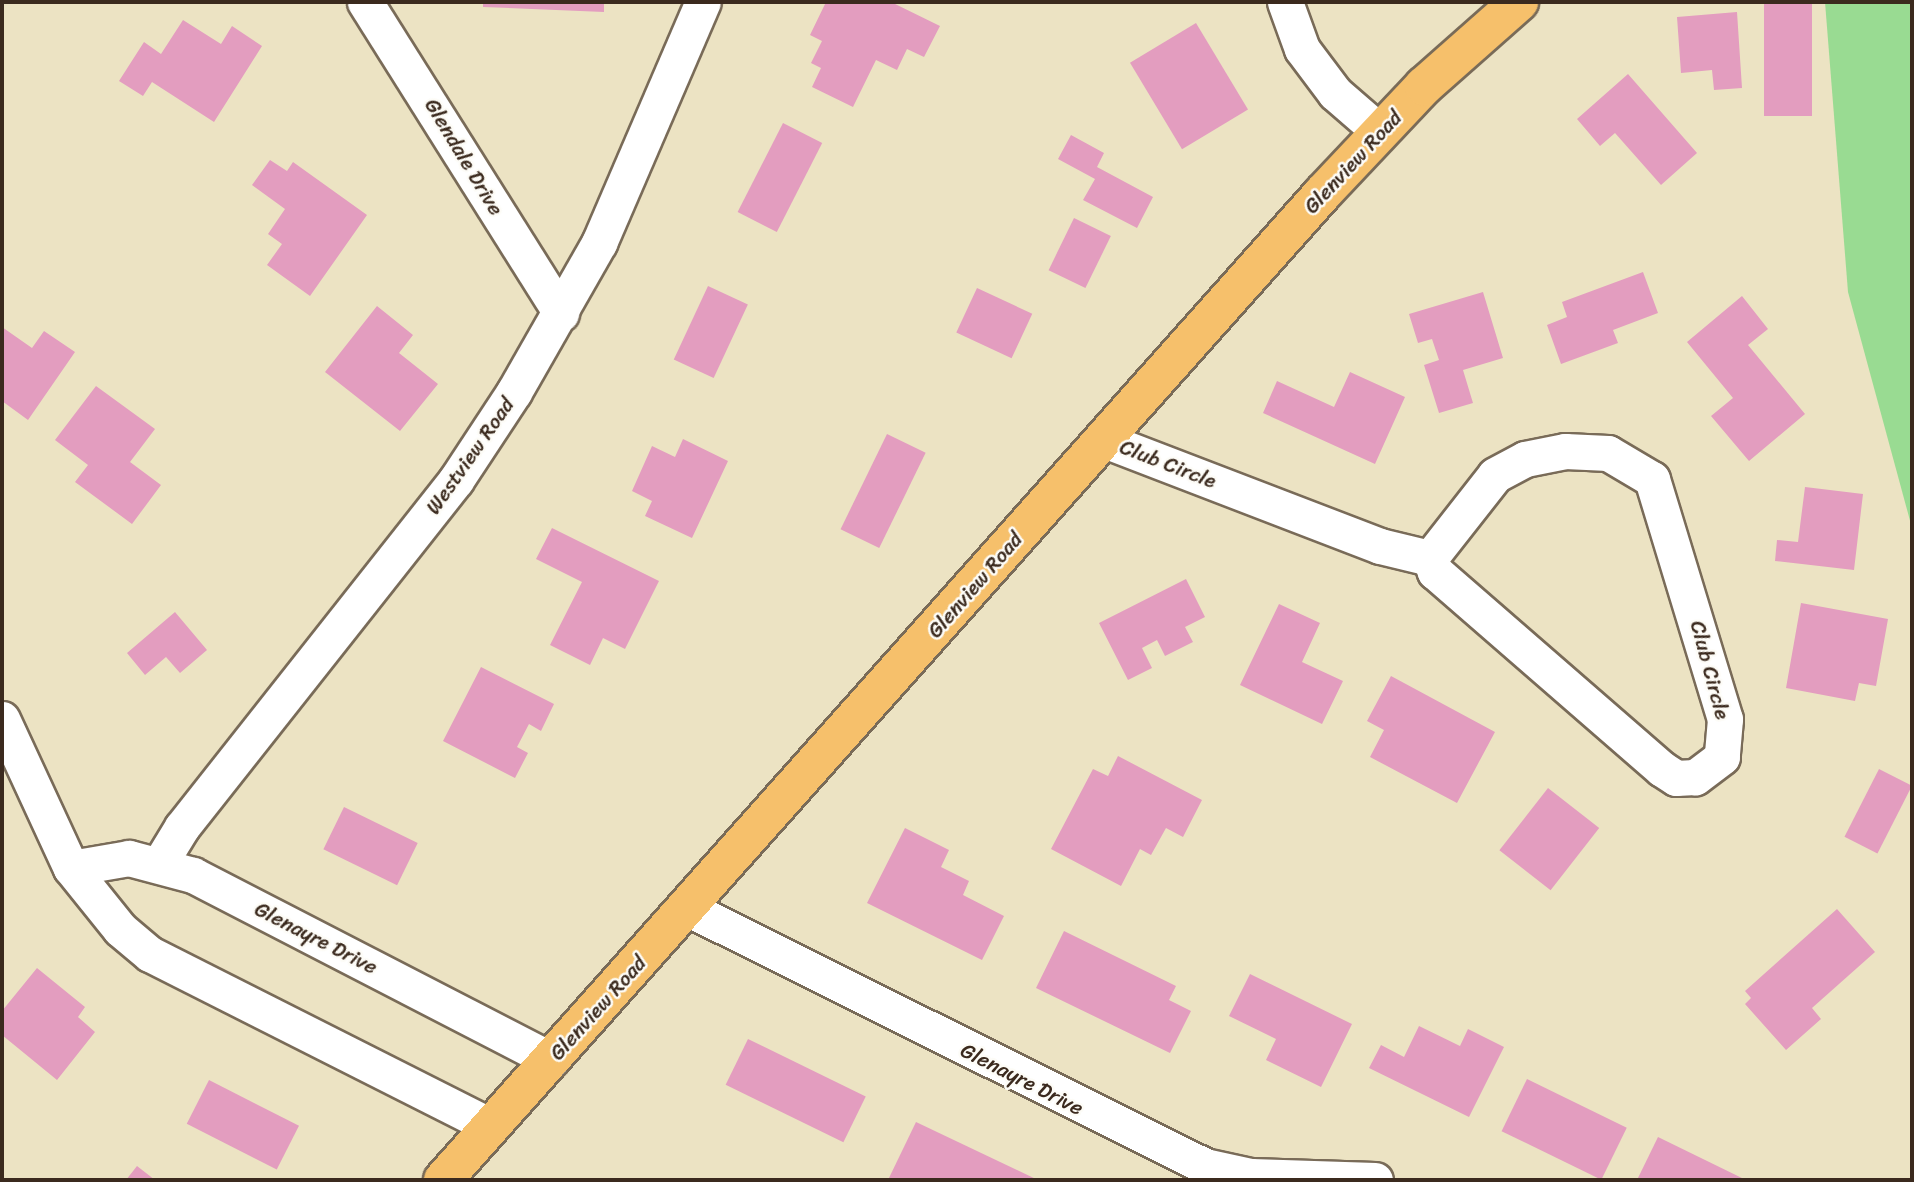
<!DOCTYPE html>
<style>
body{margin:0}
#map{position:relative;width:1914px;height:1182px;overflow:hidden;background:#ece3c3;font-family:Sriracha,sans-serif}
div>[style]{position:absolute}
[style*='--x']{left:calc(var(--x)*1px);top:calc(var(--y)*1px);width:calc(var(--w)*1px);rotate:calc(var(--a)*1deg)}
.green>*{inset:0;background:#99db92}
.building>*{inset:0;background:#e39dbf;transform-origin:0 0}
.roads{filter:drop-shadow(2px 0 #796b58) drop-shadow(-2px 0 #796b58) drop-shadow(0 2px #796b58) drop-shadow(0 -2px #796b58)}
.minor>*{height:35px;margin:-17.5px;padding:0 17.5px;transform-origin:17.5px;border-radius:17.5px;background:#fff}
.major>*{height:38px;margin:-19px;padding:0 19px;transform-origin:19px;border-radius:19px;background:#f6c06b}
span{translate:-50% -50%;white-space:nowrap;text-align:center;line-height:1.15;-webkit-text-stroke:5px #fdfcf7;paint-order:stroke}
.street-label{font-size:21px;color:#3b2a1e}
.frame{position:absolute;inset:0;border:4px solid #3b2a1e;pointer-events:none}
</style>
<div id="map">
<div class="green">
<div style="clip-path:polygon(1825px 2px,1912px 2px,1912px 528px,1848px 292px)"></div>
</div>
<div class="building">
<div style="clip-path:polygon(483px 2px,604px 2px,604px 12px,483px 7px)"></div>
<div style="clip-path:polygon(826px 2px,891px 2px,940px 26px,924px 57px,907px 49px,897px 70px,876px 60px,853px 107px,812px 87px,821px 68px,811px 63px,822px 41px,810px 35px)"></div>
<div style="left:1764px;top:2px;width:48px;height:114px"></div>
<div style="clip-path:polygon(1737px 12px,1742px 88px,1714px 90px,1712px 70px,1681px 73px,1677px 17px)"></div>
<div style="clip-path:polygon(183px 20px,221px 44px,232px 26px,262px 46px,214px 122px,152px 82px,143px 96px,119px 81px,144px 42px,161px 54px)"></div>
<div style="left:1196px;top:23px;width:101px;height:77px;rotate:59deg"></div>
<div style="clip-path:polygon(1628px 74px,1697px 153px,1661px 185px,1615px 133px,1600px 146px,1577px 119px)"></div>
<div style="left:783px;top:123px;width:44px;height:100px;rotate:27deg"></div>
<div style="clip-path:polygon(1071px 135px,1104px 153px,1097px 167px,1153px 197px,1137px 228px,1083px 200px,1095px 179px,1058px 159px)"></div>
<div style="clip-path:polygon(270px 160px,287px 171px,293px 162px,367px 215px,310px 296px,267px 265px,282px 244px,268px 234px,285px 209px,252px 185px)"></div>
<div style="left:1074px;top:218px;width:41px;height:58px;rotate:26deg"></div>
<div style="clip-path:polygon(1643px 272px,1658px 313px,1613px 330px,1618px 343px,1561px 364px,1547px 325px,1567px 317px,1562px 302px)"></div>
<div style="left:708px;top:286px;width:44px;height:81px;rotate:25deg"></div>
<div style="left:977px;top:288px;width:61px;height:49px;rotate:25deg"></div>
<div style="clip-path:polygon(1483px 292px,1503px 358px,1463px 370px,1473px 403px,1439px 413px,1424px 365px,1439px 360px,1432px 339px,1418px 343px,1409px 314px)"></div>
<div style="clip-path:polygon(1742px 296px,1768px 329px,1748px 345px,1805px 414px,1749px 461px,1711px 416px,1733px 398px,1687px 342px)"></div>
<div style="clip-path:polygon(377px 306px,413px 335px,399px 353px,438px 384px,400px 431px,325px 372px)"></div>
<div style="clip-path:polygon(2px 327px,32px 348px,44px 331px,75px 352px,28px 420px,2px 401px)"></div>
<div style="clip-path:polygon(1350px 372px,1405px 397px,1375px 464px,1263px 413px,1277px 381px,1334px 407px)"></div>
<div style="clip-path:polygon(96px 386px,155px 429px,130px 462px,161px 485px,132px 524px,75px 482px,88px 465px,55px 440px)"></div>
<div style="left:887px;top:434px;width:43px;height:106px;rotate:26deg"></div>
<div style="clip-path:polygon(683px 439px,728px 461px,692px 538px,645px 516px,652px 501px,632px 491px,652px 446px,675px 457px)"></div>
<div style="clip-path:polygon(1805px 487px,1863px 494px,1854px 570px,1775px 561px,1777px 540px,1798px 542px)"></div>
<div style="clip-path:polygon(552px 528px,659px 581px,625px 649px,603px 638px,590px 665px,550px 645px,582px 582px,536px 559px)"></div>
<div style="clip-path:polygon(1186px 579px,1205px 617px,1185px 627px,1193px 642px,1165px 656px,1157px 640px,1142px 648px,1152px 668px,1128px 680px,1099px 623px)"></div>
<div style="clip-path:polygon(1801px 603px,1888px 619px,1876px 686px,1859px 683px,1855px 701px,1786px 688px)"></div>
<div style="clip-path:polygon(1279px 604px,1320px 623px,1302px 662px,1343px 681px,1322px 724px,1240px 685px)"></div>
<div style="clip-path:polygon(175px 612px,207px 650px,180px 673px,166px 657px,145px 675px,127px 653px)"></div>
<div style="clip-path:polygon(481px 667px,554px 704px,541px 731px,529px 724px,517px 747px,528px 753px,515px 778px,443px 741px)"></div>
<div style="clip-path:polygon(1391px 676px,1495px 732px,1457px 803px,1370px 757px,1384px 730px,1367px 721px)"></div>
<div style="clip-path:polygon(1118px 756px,1202px 800px,1183px 837px,1166px 828px,1151px 855px,1140px 849px,1121px 886px,1051px 849px,1093px 769px,1108px 776px)"></div>
<div style="left:1879px;top:769px;width:37px;height:76px;rotate:27deg"></div>
<div style="left:1548px;top:788px;width:65px;height:79px;rotate:38deg"></div>
<div style="left:344px;top:807px;width:82px;height:47px;rotate:26deg"></div>
<div style="clip-path:polygon(905px 828px,949px 850px,941px 867px,969px 881px,963px 895px,1004px 916px,982px 960px,867px 903px)"></div>
<div style="clip-path:polygon(1837px 909px,1875px 952px,1812px 1008px,1821px 1019px,1786px 1050px,1745px 1004px,1751px 998px,1745px 991px)"></div>
<div style="clip-path:polygon(1064px 931px,1176px 986px,1169px 1000px,1191px 1011px,1170px 1053px,1036px 988px)"></div>
<div style="clip-path:polygon(37px 968px,85px 1007px,78px 1017px,95px 1032px,57px 1080px,2px 1035px,2px 1011px)"></div>
<div style="clip-path:polygon(1250px 974px,1352px 1024px,1321px 1087px,1266px 1060px,1276px 1039px,1229px 1016px)"></div>
<div style="clip-path:polygon(1419px 1026px,1460px 1046px,1468px 1029px,1504px 1047px,1469px 1117px,1369px 1068px,1381px 1045px,1404px 1057px)"></div>
<div style="left:748px;top:1039px;width:131px;height:51px;rotate:26deg"></div>
<div style="left:1527px;top:1079px;width:111px;height:58px;rotate:26deg"></div>
<div style="left:209px;top:1080px;width:101px;height:49px;rotate:27deg"></div>
<div style="clip-path:polygon(916px 1122px,1038px 1180px,888px 1180px)"></div>
<div style="clip-path:polygon(1658px 1137px,1746px 1180px,1637px 1180px)"></div>
<div style="clip-path:polygon(137px 1166px,155px 1180px,126px 1180px)"></div>
</div>
<div class="roads">
<div class="minor">
<div style="--x:365;--y:2;--w:368;--a:57.8"></div>
<div style="--x:1285;--y:2;--w:50;--a:70.1"></div>
<div style="--x:1302;--y:49;--w:55;--a:53.1"></div>
<div style="--x:1335;--y:93;--w:60;--a:40.9"></div>
<div style="--x:1104;--y:440;--w:296;--a:21"></div>
<div style="--x:1380;--y:546;--w:51;--a:13.5"></div>
<div style="--x:1565;--y:451;--w:43;--a:2.7"></div>
<div style="--x:1608;--y:453;--w:51;--a:30.6"></div>
<div style="--x:1652;--y:479;--w:251;--a:73.1"></div>
<div style="--x:1725;--y:719;--w:38;--a:95"></div>
<div style="--x:1722;--y:757;--w:34;--a:143"></div>
<div style="--x:1695;--y:777;--w:19;--a:177"></div>
<div style="--x:1676;--y:778;--w:17;--a:-147"></div>
<div style="--x:1662;--y:769;--w:301;--a:-139"></div>
<div style="--x:1435;--y:572;--w:15;--a:-110"></div>
<div style="--x:1430;--y:558;--w:105;--a:-51.9"></div>
<div style="--x:1495;--y:475;--w:34;--a:-28"></div>
<div style="--x:1525;--y:459;--w:41;--a:-11.3"></div>
<div style="--x:2;--y:719;--w:164;--a:65.2"></div>
<div style="--x:71;--y:868;--w:78;--a:51.2"></div>
<div style="--x:120;--y:929;--w:39;--a:40"></div>
<div style="--x:150;--y:954;--w:381;--a:26.8"></div>
<div style="--x:160;--y:863;--w:42;--a:-58.6"></div>
<div style="--x:182;--y:827;--w:442;--a:-51.7"></div>
<div style="--x:456;--y:480;--w:105;--a:-56.6"></div>
<div style="--x:514;--y:392;--w:172;--a:-60.3"></div>
<div style="--x:599;--y:243;--w:262;--a:-66.7"></div>
<div style="--x:71;--y:868;--w:59;--a:-9.8"></div>
<div style="--x:129;--y:858;--w:66;--a:14.9"></div>
<div style="--x:193;--y:875;--w:403;--a:27.3"></div>
<div style="--x:689;--y:909;--w:576;--a:26.48"></div>
<div style="--x:1205;--y:1166;--w:47;--a:12.3"></div>
<div style="--x:1251;--y:1176;--w:124;--a:1.8"></div>
</div>
<div class="major">
<div style="--x:443;--y:1180;--w:1322;--a:-48.28"></div>
<div style="--x:1323;--y:193;--w:147;--a:-46.7"></div>
<div style="--x:1424;--y:86;--w:127;--a:-41.5"></div>
</div>
</div>
<div class="street-label">
<span style="left:464px;top:157px;rotate:59deg">Glendale Drive</span>
<span style="left:1353px;top:162px;rotate:-47deg">Glenview Road</span>
<span style="left:470px;top:456px;rotate:-55deg">Westview Road</span>
<span style="left:1168px;top:464px;rotate:21deg">Club Circle</span>
<span style="left:975px;top:585px;rotate:-49deg">Glenview Road</span>
<span style="left:1710px;top:670px;rotate:75deg">Club Circle</span>
<span style="left:316px;top:938px;rotate:27deg">Glenayre Drive</span>
<span style="left:598px;top:1008px;rotate:-48deg">Glenview Road</span>
<span style="left:1022px;top:1079px;rotate:27deg">Glenayre Drive</span>
</div>
<div class="frame"></div>
</div>
